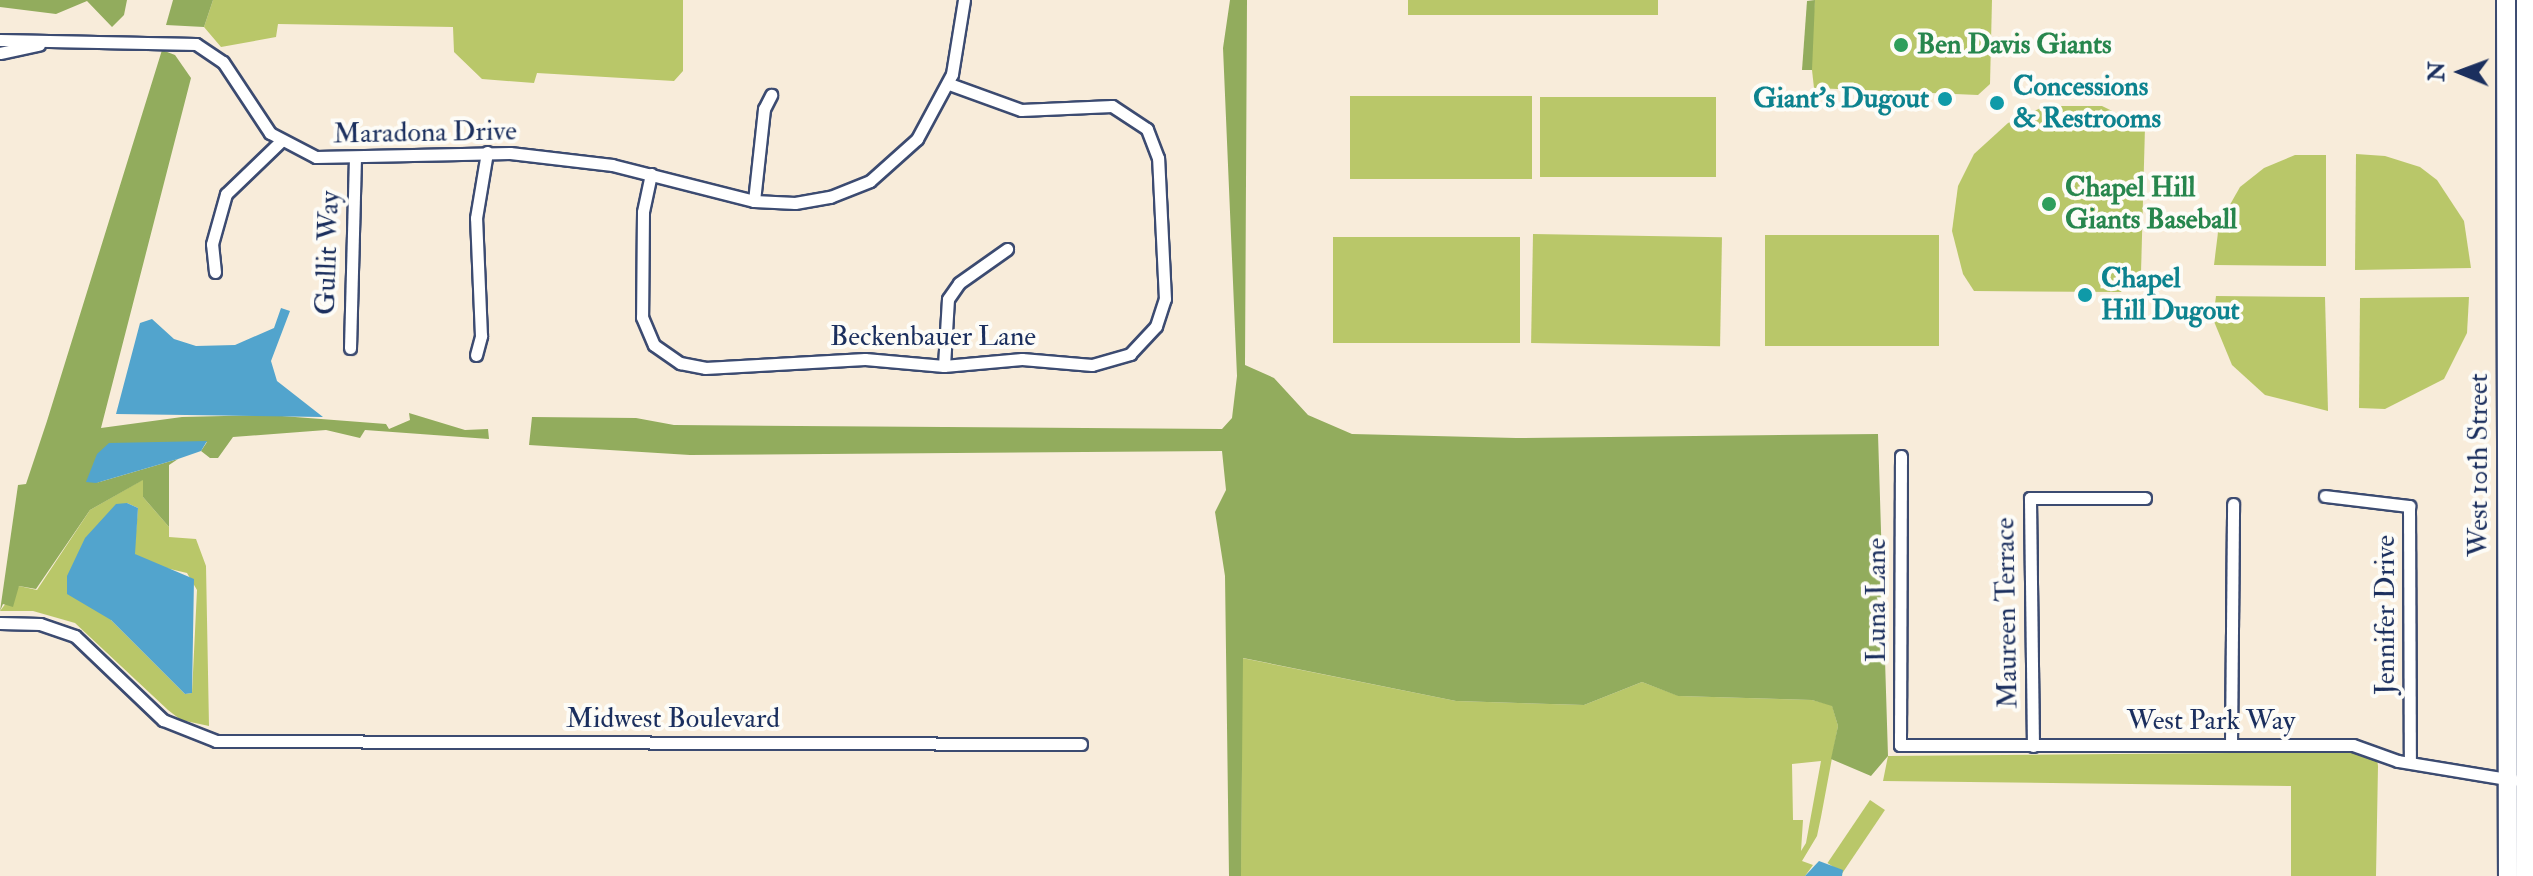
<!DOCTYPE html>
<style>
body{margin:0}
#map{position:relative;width:2533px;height:876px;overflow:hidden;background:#f8ecda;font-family:"IM FELL Double Pica",serif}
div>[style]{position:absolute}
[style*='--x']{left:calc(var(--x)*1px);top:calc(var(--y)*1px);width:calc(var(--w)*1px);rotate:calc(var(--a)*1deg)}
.green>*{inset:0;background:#b9c769;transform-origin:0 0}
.forest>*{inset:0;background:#92ac5d}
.water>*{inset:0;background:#52a4cd}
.roads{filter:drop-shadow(2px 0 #3c4b71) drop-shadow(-2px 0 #3c4b71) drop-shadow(0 2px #3c4b71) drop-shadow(0 -2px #3c4b71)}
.street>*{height:11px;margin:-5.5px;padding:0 5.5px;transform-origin:5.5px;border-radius:5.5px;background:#fff}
.primary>*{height:18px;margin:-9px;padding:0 9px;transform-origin:9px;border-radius:9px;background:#fff}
.dots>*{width:22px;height:22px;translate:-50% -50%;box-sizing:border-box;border:4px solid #fdfcf7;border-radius:50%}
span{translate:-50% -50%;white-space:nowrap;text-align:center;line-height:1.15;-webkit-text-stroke:8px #fdfcf7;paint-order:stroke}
.leisure-label{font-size:28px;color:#27864d;font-weight:700}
.left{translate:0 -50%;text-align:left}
.culture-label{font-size:28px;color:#0d838f;font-weight:700}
.right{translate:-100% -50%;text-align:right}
.street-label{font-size:28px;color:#1b2f5e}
.north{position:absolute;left:2421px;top:32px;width:80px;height:80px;-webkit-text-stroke:6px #fdfcf7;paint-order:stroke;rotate:271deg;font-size:22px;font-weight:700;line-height:32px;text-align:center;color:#1b2f5e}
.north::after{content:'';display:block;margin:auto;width:28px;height:36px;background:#1b2f5e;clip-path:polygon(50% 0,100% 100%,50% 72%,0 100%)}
</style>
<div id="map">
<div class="green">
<div style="clip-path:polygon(213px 0,683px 0,683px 71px,674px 81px,537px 73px,534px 83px,482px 79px,454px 52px,453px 27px,278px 24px,276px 37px,221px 47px,204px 27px)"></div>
<div style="left:1408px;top:0;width:250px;height:15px"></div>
<div style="clip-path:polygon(1815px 0,1992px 0,1990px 84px,1978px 95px,1814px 88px,1810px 52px)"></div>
<div style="left:1350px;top:96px;width:182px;height:83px"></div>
<div style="left:1540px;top:97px;width:176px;height:80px"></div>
<div style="clip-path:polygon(2045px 106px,2102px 106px,2145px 127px,2141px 273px,2121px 292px,1974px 291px,1963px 274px,1952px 231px,1958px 186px,1974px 154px,2008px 123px)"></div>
<div style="clip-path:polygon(2356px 154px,2385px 156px,2420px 167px,2437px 180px,2464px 221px,2471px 268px,2355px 270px)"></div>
<div style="clip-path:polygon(2295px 155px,2326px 155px,2326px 266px,2214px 265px,2219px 224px,2240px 187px,2264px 168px)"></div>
<div style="left:1533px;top:234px;width:189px;height:109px;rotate:1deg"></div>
<div style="left:1765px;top:235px;width:174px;height:111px"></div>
<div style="left:1333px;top:237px;width:187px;height:106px"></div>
<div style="clip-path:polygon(2216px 296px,2325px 297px,2328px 411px,2265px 395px,2232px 365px,2213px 319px)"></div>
<div style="clip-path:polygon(2469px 297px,2467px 333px,2444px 379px,2385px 409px,2359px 408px,2360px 298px)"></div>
<div style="clip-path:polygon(evenodd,144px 479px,143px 497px,169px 527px,169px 537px,196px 539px,206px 566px,209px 726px,181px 720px,168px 710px,75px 623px,33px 611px,0 611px,19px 586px,37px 590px,90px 510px,144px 479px,127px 503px,138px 508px,134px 554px,153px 565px,187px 573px,197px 590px,192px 693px,185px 694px,111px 620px,127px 503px)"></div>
<div style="clip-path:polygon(evenodd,1242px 658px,1456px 701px,1584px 705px,1642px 682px,1679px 696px,1812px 700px,1832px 705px,1838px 726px,1821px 817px,1817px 836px,1802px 861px,1813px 865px,1805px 876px,1241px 876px,1242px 658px,1821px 761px,1806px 843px,1801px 851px,1803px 820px,1793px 820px,1792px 764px,1821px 761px)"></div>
<div style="clip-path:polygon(2352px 752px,2377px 759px,2378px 766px,2376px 876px,2291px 876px,2291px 786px,1883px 781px,1888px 756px)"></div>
<div style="left:1870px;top:800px;width:18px;height:76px;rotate:34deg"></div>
</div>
<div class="forest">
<div style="clip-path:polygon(0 0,127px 0,124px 15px,112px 27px,87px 1px,56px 14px,0 7px)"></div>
<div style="clip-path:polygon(173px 0,213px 0,204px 27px,166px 25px)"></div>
<div style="clip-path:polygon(1230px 0,1247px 0,1245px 365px,1274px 378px,1308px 415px,1352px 434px,1516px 438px,1878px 434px,1888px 756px,1871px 776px,1831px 759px,1838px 726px,1832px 706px,1812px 700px,1678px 696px,1642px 682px,1584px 705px,1456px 701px,1243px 658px,1241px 876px,1229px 876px,1225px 576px,1215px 512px,1226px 490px,1222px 451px,690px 455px,529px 445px,532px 417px,636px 418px,674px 425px,1222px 429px,1232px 418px,1237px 376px,1223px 48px)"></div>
<div style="clip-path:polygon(1815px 0,1812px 70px,1802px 70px,1807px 1px)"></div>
<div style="clip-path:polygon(162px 50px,175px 55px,191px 78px,101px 428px,182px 417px,269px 415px,386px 424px,389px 429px,410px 420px,409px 413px,465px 430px,488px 429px,489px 439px,365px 430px,360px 438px,326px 430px,233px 437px,218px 458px,210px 458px,201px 451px,207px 442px,96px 483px,178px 459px,169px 465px,169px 527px,143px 497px,143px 480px,90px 510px,36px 589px,19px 586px,13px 607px,3px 604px,0 611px,18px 485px,26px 484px,47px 421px)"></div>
</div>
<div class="water">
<div style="clip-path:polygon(281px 308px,290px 311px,271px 361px,277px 381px,323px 417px,116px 414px,140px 323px,152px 319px,174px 339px,196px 346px,235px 345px,274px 328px)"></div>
<div style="clip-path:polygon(207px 441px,201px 451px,178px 459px,96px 483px,86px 482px,97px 454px,109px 443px)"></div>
<div style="clip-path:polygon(127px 503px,138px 508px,135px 554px,194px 579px,192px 693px,185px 694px,111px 620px,67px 594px,67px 576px,85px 538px,116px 504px)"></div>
<div style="clip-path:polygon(1819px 861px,1843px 870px,1842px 876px,1805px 876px)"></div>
</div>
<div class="roads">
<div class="street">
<div style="--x:0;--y:40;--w:196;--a:1.2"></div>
<div style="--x:196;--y:44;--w:32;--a:34"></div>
<div style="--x:223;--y:62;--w:85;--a:56.5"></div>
<div style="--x:270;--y:133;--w:52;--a:27.6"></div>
<div style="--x:316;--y:157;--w:194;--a:-1.2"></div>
<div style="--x:510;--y:153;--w:103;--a:6.7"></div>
<div style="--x:612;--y:165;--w:146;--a:14.2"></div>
<div style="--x:754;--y:201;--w:41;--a:2.8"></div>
<div style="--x:795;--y:203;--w:36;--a:-10"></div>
<div style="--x:830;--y:197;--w:43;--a:-21.8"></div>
<div style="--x:870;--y:181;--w:63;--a:-41.8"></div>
<div style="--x:917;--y:139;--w:74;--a:-61.7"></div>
<div style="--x:952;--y:74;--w:75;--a:-80.8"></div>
<div style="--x:0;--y:53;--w:40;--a:-12"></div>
<div style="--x:651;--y:174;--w:39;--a:102"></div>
<div style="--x:643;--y:212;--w:105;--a:90.5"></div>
<div style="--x:642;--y:317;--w:30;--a:67"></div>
<div style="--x:654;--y:345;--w:32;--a:35"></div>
<div style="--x:680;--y:363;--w:25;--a:11"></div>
<div style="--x:705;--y:368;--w:160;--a:-3.2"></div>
<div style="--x:865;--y:359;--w:79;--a:5.1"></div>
<div style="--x:944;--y:366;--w:78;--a:-5.1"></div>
<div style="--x:1022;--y:359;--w:70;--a:4.9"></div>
<div style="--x:1092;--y:365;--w:40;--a:-16"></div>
<div style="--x:1130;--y:354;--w:38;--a:-47"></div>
<div style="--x:1156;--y:326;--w:28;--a:-72"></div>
<div style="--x:1165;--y:299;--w:141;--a:-92.8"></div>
<div style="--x:1158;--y:158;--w:31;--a:-111"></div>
<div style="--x:1147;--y:129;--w:42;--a:-146.7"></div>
<div style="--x:1112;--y:106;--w:91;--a:177.5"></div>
<div style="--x:1021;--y:110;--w:77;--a:-160.1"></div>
<div style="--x:754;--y:201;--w:93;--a:-83.8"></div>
<div style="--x:764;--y:109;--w:16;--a:-63"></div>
<div style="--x:215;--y:272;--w:28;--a:-96"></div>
<div style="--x:212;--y:244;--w:52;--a:-74.4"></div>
<div style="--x:226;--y:194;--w:76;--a:-43.9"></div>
<div style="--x:350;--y:348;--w:188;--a:-88.5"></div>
<div style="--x:476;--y:355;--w:20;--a:-75"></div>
<div style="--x:481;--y:336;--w:118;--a:-92.4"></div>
<div style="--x:476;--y:218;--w:67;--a:-80.5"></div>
<div style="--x:944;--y:366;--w:67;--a:-86.6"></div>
<div style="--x:948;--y:299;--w:19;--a:-55"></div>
<div style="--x:959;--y:283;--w:59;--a:-35.3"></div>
<div style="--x:1901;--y:456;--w:289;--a:90.2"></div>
<div style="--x:1900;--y:745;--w:453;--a:0"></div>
<div style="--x:2353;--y:745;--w:48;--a:19.6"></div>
<div style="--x:2398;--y:761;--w:117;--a:9.4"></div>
<div style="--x:2325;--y:496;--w:85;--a:6.8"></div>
<div style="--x:2409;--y:506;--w:255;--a:89.8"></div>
<div style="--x:0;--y:623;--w:40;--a:1.4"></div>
<div style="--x:40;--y:624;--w:37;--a:19"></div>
<div style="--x:75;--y:636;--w:122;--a:43.7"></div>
<div style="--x:163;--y:720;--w:57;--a:21.6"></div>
<div style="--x:216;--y:741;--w:865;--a:0.2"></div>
<div style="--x:2231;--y:745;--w:241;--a:-89.5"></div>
<div style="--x:2033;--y:746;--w:248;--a:-90.7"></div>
<div style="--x:2030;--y:498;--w:115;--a:0"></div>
</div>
<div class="primary">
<div style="--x:2506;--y:0;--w:876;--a:89.87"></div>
<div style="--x:2526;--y:0;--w:876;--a:90"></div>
</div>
</div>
<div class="dots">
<div style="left:1901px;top:45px;background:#2e9e5b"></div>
<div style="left:1945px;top:99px;background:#0f9aa8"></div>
<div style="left:1997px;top:103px;background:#0f9aa8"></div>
<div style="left:2049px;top:204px;background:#2e9e5b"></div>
<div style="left:2085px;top:295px;background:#0f9aa8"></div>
</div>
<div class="leisure-label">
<span class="left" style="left:1917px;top:45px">Ben Davis Giants</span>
<span class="left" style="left:2065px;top:204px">Chapel Hill<br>Giants Baseball</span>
</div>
<div class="culture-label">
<span class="left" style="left:2013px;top:103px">Concessions<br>&amp; Restrooms</span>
<span class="right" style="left:1929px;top:99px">Giant's Dugout</span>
<span class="left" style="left:2101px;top:295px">Chapel<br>Hill Dugout</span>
</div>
<div class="street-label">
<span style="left:425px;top:133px;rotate:-1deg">Maradona Drive</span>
<span style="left:328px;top:253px;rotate:-88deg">Gullit Way</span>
<span style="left:933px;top:337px">Beckenbauer Lane</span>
<span style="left:2479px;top:465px;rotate:-90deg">West 10th Street</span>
<span style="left:1877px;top:600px;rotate:-90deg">Luna Lane</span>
<span style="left:2007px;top:613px;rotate:-91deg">Maureen Terrace</span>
<span style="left:2386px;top:615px;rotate:-90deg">Jennifer Drive</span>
<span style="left:673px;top:719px">Midwest Boulevard</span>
<span style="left:2211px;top:721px">West Park Way</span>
</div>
<div class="north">N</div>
</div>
